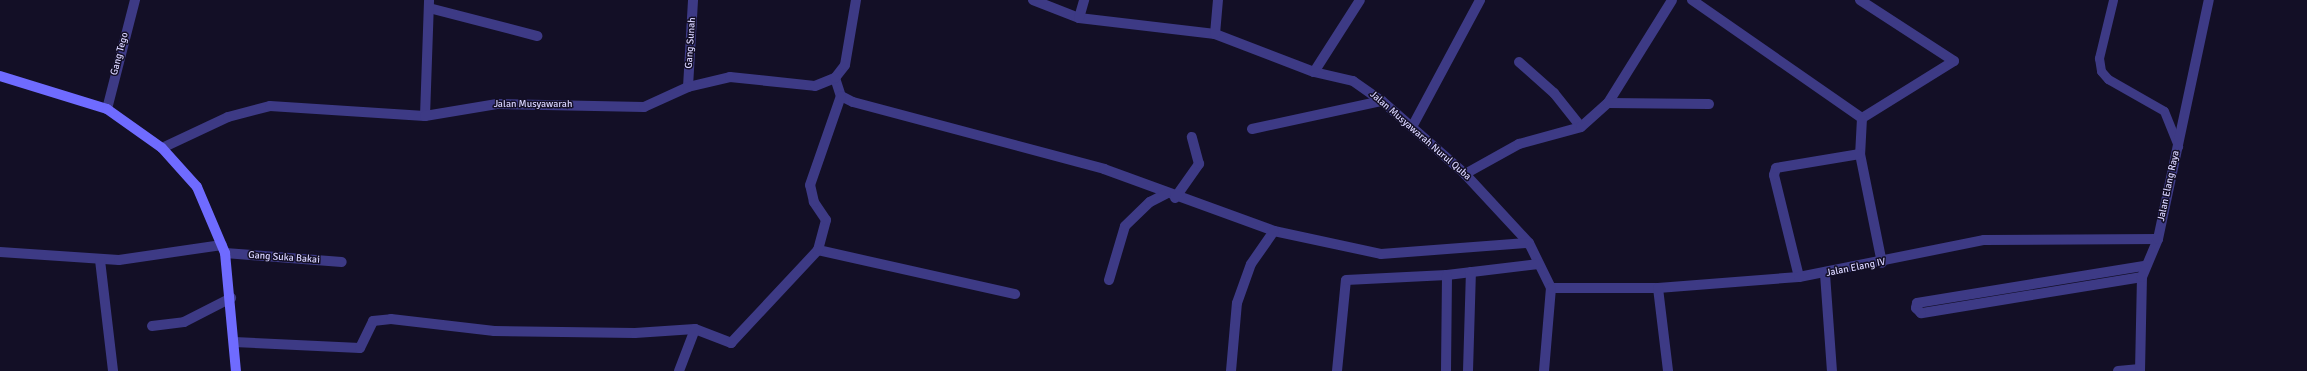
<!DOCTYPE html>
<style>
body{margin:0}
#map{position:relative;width:2307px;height:371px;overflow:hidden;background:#130f26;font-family:Signika,sans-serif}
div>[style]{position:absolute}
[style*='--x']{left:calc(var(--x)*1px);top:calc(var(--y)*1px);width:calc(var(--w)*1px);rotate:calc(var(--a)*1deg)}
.service>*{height:9px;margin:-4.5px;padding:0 4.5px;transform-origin:4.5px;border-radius:4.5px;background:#3d3a85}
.minor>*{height:10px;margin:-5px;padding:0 5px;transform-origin:5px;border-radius:5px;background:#3d3a85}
.tertiary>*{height:10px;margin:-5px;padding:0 5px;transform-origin:5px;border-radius:5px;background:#3d3a85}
.secondary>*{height:10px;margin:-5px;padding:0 5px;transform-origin:5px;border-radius:5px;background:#6f6bff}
span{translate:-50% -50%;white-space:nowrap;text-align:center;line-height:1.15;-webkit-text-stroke:3px #130f26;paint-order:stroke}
.street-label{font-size:10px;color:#d9d4ff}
</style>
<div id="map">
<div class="service">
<div style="--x:2113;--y:0;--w:60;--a:103.6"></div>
<div style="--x:2099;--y:58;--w:13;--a:81"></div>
<div style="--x:2101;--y:71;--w:11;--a:49"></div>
<div style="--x:2108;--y:79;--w:64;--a:29.7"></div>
<div style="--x:2164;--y:111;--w:38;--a:68"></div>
</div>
<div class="minor">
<div style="--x:1033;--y:0;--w:49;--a:21.4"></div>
<div style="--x:1079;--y:18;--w:137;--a:6.7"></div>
<div style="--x:1215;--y:34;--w:106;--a:21"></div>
<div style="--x:1314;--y:72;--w:40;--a:13"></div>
<div style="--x:1353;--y:81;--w:35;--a:35"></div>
<div style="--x:1382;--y:101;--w:111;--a:41.3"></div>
<div style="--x:1465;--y:174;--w:94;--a:47.2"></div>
<div style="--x:1529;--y:243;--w:50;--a:63.9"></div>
<div style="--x:1692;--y:0;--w:207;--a:34.8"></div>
<div style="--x:1860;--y:0;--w:112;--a:33"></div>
<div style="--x:1954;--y:61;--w:108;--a:148.2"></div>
<div style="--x:429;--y:8;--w:112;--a:14.5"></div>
<div style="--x:1079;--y:18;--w:19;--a:-74"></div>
<div style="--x:1215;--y:34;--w:34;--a:-85"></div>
<div style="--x:1519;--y:62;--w:47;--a:41.5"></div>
<div style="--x:1554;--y:93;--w:43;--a:51.5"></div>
<div style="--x:1314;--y:72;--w:85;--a:-57.4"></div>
<div style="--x:835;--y:78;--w:19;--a:72"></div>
<div style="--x:841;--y:96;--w:13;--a:27"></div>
<div style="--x:853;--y:102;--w:260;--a:14.9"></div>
<div style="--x:1104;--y:169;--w:181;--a:20"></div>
<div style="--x:1274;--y:231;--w:109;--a:12.1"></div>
<div style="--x:1381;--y:254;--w:148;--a:-4.3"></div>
<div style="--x:688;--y:87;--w:87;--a:-86.7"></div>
<div style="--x:1608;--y:103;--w:121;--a:-58.1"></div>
<div style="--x:107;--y:109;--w:113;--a:-75.6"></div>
<div style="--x:425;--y:116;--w:116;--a:-88"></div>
<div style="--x:1862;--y:118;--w:36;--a:93"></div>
<div style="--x:1860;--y:154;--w:111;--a:78.6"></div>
<div style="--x:1412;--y:127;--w:144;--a:-61.8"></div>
<div style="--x:1252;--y:129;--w:133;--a:-12.2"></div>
<div style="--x:1465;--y:174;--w:62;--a:-29.1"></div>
<div style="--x:1519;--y:144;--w:64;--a:-15.3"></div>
<div style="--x:1581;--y:127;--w:36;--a:-42"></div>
<div style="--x:1608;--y:103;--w:101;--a:0.6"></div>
<div style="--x:1175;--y:198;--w:42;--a:-54.8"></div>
<div style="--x:1199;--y:164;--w:28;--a:-105"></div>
<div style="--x:818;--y:250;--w:202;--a:12.6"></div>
<div style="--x:0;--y:252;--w:119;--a:3.8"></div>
<div style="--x:119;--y:260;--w:104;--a:-8.3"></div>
<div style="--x:225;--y:253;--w:117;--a:4.4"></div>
<div style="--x:100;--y:260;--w:112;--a:83.3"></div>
<div style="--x:1825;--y:274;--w:97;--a:85.9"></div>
<div style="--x:1799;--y:277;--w:105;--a:-103.8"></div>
<div style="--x:1774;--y:175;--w:7;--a:-74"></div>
<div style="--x:1776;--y:168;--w:85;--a:-9.5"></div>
<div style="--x:2142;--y:277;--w:224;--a:170.7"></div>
<div style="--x:1921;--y:313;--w:7;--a:-135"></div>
<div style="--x:1916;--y:308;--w:5;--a:-79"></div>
<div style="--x:1917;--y:303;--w:230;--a:-9.3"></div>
<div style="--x:1109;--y:280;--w:56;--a:-73.5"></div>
<div style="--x:1125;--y:226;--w:35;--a:-44"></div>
<div style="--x:1150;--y:202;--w:18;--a:-27"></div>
<div style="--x:1551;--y:288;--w:107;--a:0"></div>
<div style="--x:1658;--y:288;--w:141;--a:-4.5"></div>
<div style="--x:1799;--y:277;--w:189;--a:-11.3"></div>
<div style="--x:1984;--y:240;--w:174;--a:-0.3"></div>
<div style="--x:1658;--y:288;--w:84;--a:83.1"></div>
<div style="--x:152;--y:326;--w:32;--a:-7"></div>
<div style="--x:184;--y:322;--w:53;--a:-27.1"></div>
<div style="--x:234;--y:342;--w:126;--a:2.7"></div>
<div style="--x:360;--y:348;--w:30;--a:-64"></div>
<div style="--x:373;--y:321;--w:18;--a:-6"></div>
<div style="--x:391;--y:319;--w:104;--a:6.6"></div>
<div style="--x:494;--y:331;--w:141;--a:0.8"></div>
<div style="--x:635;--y:333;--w:60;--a:-3.8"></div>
<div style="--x:695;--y:329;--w:39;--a:21"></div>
<div style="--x:731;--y:343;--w:127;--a:-46.9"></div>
<div style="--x:818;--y:250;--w:31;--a:-75"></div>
<div style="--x:826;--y:220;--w:22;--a:-124"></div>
<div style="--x:814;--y:202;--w:17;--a:-103"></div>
<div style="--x:810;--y:185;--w:94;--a:-70.8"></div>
<div style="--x:679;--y:371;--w:45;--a:-69.1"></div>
<div style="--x:1231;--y:371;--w:68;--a:-85"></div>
<div style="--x:1237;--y:303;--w:41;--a:-70.3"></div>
<div style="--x:1251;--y:264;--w:40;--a:-55.1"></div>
<div style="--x:1337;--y:371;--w:91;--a:-84.4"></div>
<div style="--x:1346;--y:280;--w:101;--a:-2.8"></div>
<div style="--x:1447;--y:275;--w:92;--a:-6.9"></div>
<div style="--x:1446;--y:371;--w:96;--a:-89.4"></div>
<div style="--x:1468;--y:371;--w:99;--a:-88.3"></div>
<div style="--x:1544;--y:371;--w:83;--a:-85.2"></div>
<div style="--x:2118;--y:371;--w:22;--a:-5"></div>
</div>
<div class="tertiary">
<div style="--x:162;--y:148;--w:73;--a:-25.2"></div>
<div style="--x:228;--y:117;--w:43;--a:-14.7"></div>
<div style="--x:270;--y:106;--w:155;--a:3.7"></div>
<div style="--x:425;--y:116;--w:73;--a:-9.5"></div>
<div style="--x:497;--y:104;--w:147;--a:1.2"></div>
<div style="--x:644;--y:107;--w:48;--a:-24.4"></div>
<div style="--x:688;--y:87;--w:43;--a:-13.4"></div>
<div style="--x:730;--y:77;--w:85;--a:6"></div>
<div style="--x:815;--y:86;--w:22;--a:-22"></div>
<div style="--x:835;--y:78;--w:16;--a:-52"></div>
<div style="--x:845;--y:65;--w:66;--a:-80.4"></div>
<div style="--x:2140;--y:371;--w:94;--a:-88.8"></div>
<div style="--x:2142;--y:277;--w:41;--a:-67.2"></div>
<div style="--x:2158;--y:239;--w:244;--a:-78"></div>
</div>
<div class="secondary">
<div style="--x:0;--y:76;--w:112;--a:17.1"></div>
<div style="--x:107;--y:109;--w:67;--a:35.3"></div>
<div style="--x:162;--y:148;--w:52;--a:48.1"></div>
<div style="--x:197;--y:187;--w:72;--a:67"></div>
<div style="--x:225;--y:253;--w:119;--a:84.7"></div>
</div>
<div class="street-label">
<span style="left:691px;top:43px;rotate:-86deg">Gang Sunah</span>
<span style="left:120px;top:54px;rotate:-75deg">Gang Tego</span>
<span style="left:533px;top:105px">Jalan Musyawarah</span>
<span style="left:1420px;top:136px;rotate:41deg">Jalan Musyawarah Nurul Quba</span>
<span style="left:2169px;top:186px;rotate:-78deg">Jalan Elang Raya</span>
<span style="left:284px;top:258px;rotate:4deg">Gang Suka Bakai</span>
<span style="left:1856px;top:268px;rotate:-11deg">Jalan Elang IV</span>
</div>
</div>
